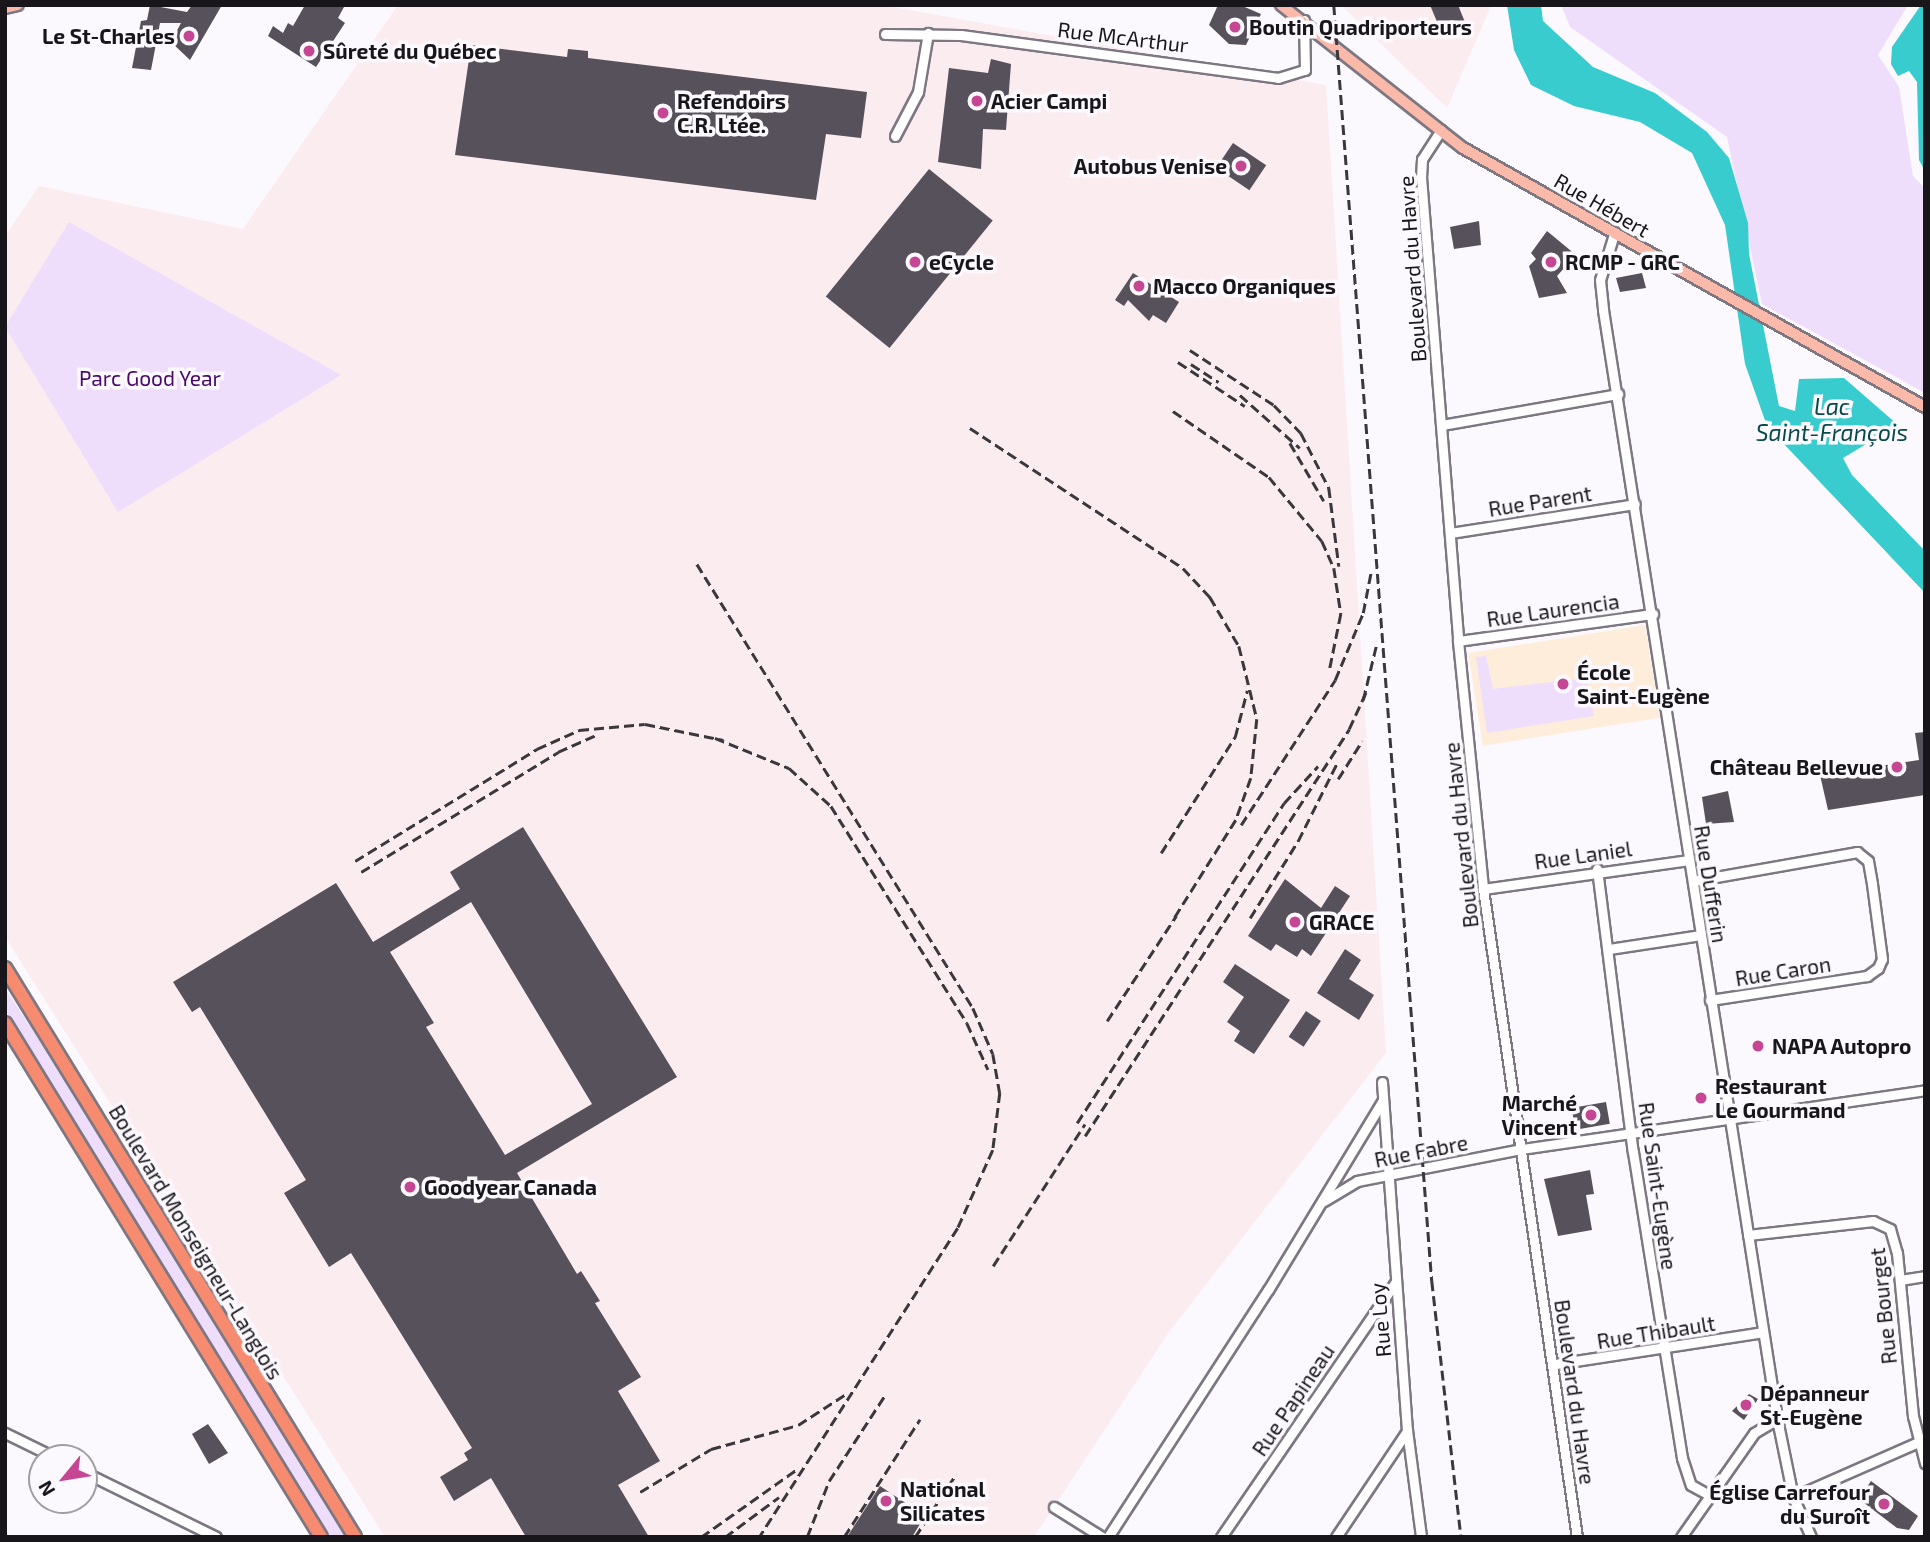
<!DOCTYPE html>
<meta charset="utf-8">
<style>
body{margin:0}
#map{position:relative;width:1930px;height:1542px;overflow:hidden;background:#fcf9fe;font-family:"Exo 2",sans-serif}
div>[style]{position:absolute}
[style*='--x']{left:calc(var(--x)*1px);top:calc(var(--y)*1px);width:calc(var(--w)*1px);rotate:calc(var(--a)*1deg)}
.industrial>*{inset:0;background:#fbecf0}
.education>*{inset:0;background:#feeddb;transform-origin:0 0}
.green>*{inset:0;background:#eedefc}
.water>*{inset:0;background:#38cccf}
.building>*{inset:0;background:#56515b;transform-origin:0 0}
.roads{filter:drop-shadow(2px 0 #7d7782) drop-shadow(-2px 0 #7d7782) drop-shadow(0 2px #7d7782) drop-shadow(0 -2px #7d7782)}
.minor>*{height:9px;margin:-4.5px;padding:0 4.5px;transform-origin:4.5px;border-radius:4.5px;background:#fff}
.major>*{height:10px;margin:-5px;padding:0 5px;transform-origin:5px;border-radius:5px;background:#fab9a9}
.highway>*{height:12px;margin:-6px;padding:0 6px;transform-origin:6px;border-radius:6px;background:#f78b6f}
.rail>*{height:2.5px;margin-top:-1.25px;transform-origin:0;background:repeating-linear-gradient(90deg,#3a383c 0 10px,transparent 0 15px)}
.dots>*{width:19px;height:19px;translate:-50% -50%;box-sizing:border-box;border:4px solid #fcf9fe;border-radius:50%}
span{translate:-50% -50%;white-space:nowrap;text-align:center;line-height:1.15;-webkit-text-stroke:7px #fcf9fe;paint-order:stroke}
.poi-label{font-size:21px;color:#18161a;font-weight:700}
.left{translate:0 -50%;text-align:left}
.right{translate:-100% -50%;text-align:right}
.street-label{font-size:21px;color:#18161a}
.park-label{font-size:21px;color:#480969}
.water-label{font-size:23px;color:#08494b;font-style:italic}
.frame{position:absolute;inset:0;border:7px solid #18161a;pointer-events:none}
.north{position:absolute;left:28px;top:1444px;width:70px;height:70px;box-sizing:border-box;background:#fcf9fe;border:2px solid #a19ea3;border-radius:50%;rotate:240deg;font-size:19px;font-weight:700;line-height:28px;text-align:center;color:#18161a}
.north::after{content:'';display:block;margin:auto;width:24px;height:32px;background:#c54794;clip-path:polygon(50% 0,100% 100%,50% 72%,0 100%)}
</style>
<div id="map">
<div class="industrial">
<div style="clip-path:polygon(398px 5px,882px 5px,1326px 85px,1386px 1053px,1169px 1332px,1034px 1537px,385px 1537px,5px 937px,5px 236px,39px 186px,243px 229px)"></div>
<div style="clip-path:polygon(1341px 5px,1491px 5px,1491px 6px,1447px 108px)"></div>
</div>
<div class="education">
<div style="left:1645px;top:625px;width:94px;height:179px;rotate:81deg"></div>
</div>
<div class="green">
<div style="clip-path:polygon(1561px 5px,1908px 5px,1878px 55px,1899px 87px,1913px 176px,1925px 188px,1925px 393px,1762px 304px,1727px 137px,1570px 27px)"></div>
<div style="clip-path:polygon(69px 222px,341px 375px,118px 512px,5px 327px)"></div>
<div style="clip-path:polygon(1486px 656px,1493px 689px,1586px 678px,1594px 716px,1487px 733px,1476px 657px)"></div>
<div style="clip-path:polygon(5px 988px,45px 1049px,347px 1537px,329px 1537px,5px 1009px)"></div>
</div>
<div class="water">
<div style="clip-path:polygon(1507px 5px,1541px 5px,1543px 21px,1593px 67px,1655px 93px,1707px 132px,1729px 158px,1748px 223px,1749px 254px,1779px 406px,1795px 411px,1799px 379px,1844px 378px,1898px 425px,1843px 458px,1852px 475px,1925px 551px,1925px 593px,1767px 426px,1745px 364px,1725px 225px,1692px 153px,1640px 122px,1574px 106px,1531px 85px,1514px 50px)"></div>
<div style="clip-path:polygon(1921px 5px,1925px 5px,1925px 171px,1919px 160px,1917px 82px,1909px 71px,1898px 76px,1891px 64px,1892px 47px)"></div>
</div>
<div class="building">
<div style="clip-path:polygon(150px 5px,187px 12px,192px 5px,222px 5px,190px 60px,171px 42px,181px 23px,160px 23px,151px 70px,132px 68px,141px 21px,147px 20px)"></div>
<div style="clip-path:polygon(305px 5px,344px 7px,338px 18px,345px 23px,316px 67px,268px 36px,273px 26px,283px 33px,288px 23px,293px 26px)"></div>
<div style="clip-path:polygon(1218px 5px,1240px 5px,1261px 14px,1246px 45px,1229px 44px,1209px 25px)"></div>
<div style="clip-path:polygon(1430px 5px,1458px 5px,1467px 27px,1443px 36px)"></div>
<div style="clip-path:polygon(471px 45px,567px 57px,568px 49px,588px 51px,588px 58px,867px 92px,861px 138px,826px 134px,816px 200px,455px 155px)"></div>
<div style="clip-path:polygon(991px 59px,1011px 64px,1006px 130px,983px 129px,981px 169px,938px 162px,949px 68px,988px 73px)"></div>
<div style="left:1233px;top:143px;width:40px;height:30px;rotate:34deg"></div>
<div style="left:929px;top:169px;width:82px;height:164px;rotate:39deg"></div>
<div style="clip-path:polygon(1479px 221px,1481px 245px,1454px 249px,1450px 227px)"></div>
<div style="clip-path:polygon(1547px 231px,1576px 255px,1557px 276px,1567px 293px,1539px 298px,1529px 266px,1536px 259px,1531px 253px)"></div>
<div style="clip-path:polygon(1133px 273px,1179px 302px,1166px 323px,1153px 315px,1149px 321px,1128px 300px,1124px 306px,1115px 300px)"></div>
<div style="clip-path:polygon(1642px 273px,1646px 288px,1620px 292px,1616px 278px)"></div>
<div style="clip-path:polygon(1925px 732px,1925px 795px,1828px 810px,1820px 775px,1919px 760px,1915px 733px)"></div>
<div style="clip-path:polygon(1728px 791px,1734px 822px,1706px 824px,1702px 797px)"></div>
<div style="clip-path:polygon(evenodd,523px 827px,677px 1077px,517px 1173px,577px 1274px,581px 1271px,600px 1301px,595px 1303px,641px 1377px,618px 1391px,660px 1461px,618px 1485px,649px 1537px,526px 1537px,491px 1478px,454px 1501px,440px 1477px,468px 1460px,464px 1453px,472px 1448px,351px 1253px,329px 1267px,284px 1193px,306px 1180px,200px 1007px,192px 1012px,173px 982px,336px 883px,373px 942px,460px 889px,450px 872px,523px 827px,471px 902px,592px 1104px,505px 1155px,426px 1027px,434px 1023px,390px 952px,471px 902px)"></div>
<div style="clip-path:polygon(1285px 879px,1321px 908px,1335px 886px,1350px 896px,1311px 956px,1302px 949px,1297px 957px,1276px 944px,1271px 951px,1248px 936px)"></div>
<div style="clip-path:polygon(1345px 949px,1361px 960px,1349px 979px,1374px 995px,1359px 1020px,1317px 993px)"></div>
<div style="clip-path:polygon(1235px 964px,1290px 1000px,1254px 1054px,1234px 1041px,1240px 1031px,1227px 1022px,1244px 997px,1223px 982px)"></div>
<div style="left:1306px;top:1011px;width:18px;height:31px;rotate:34deg"></div>
<div style="left:1606px;top:1102px;width:22px;height:35px;rotate:80deg"></div>
<div style="clip-path:polygon(1590px 1170px,1594px 1194px,1586px 1195px,1592px 1230px,1558px 1236px,1544px 1179px)"></div>
<div style="clip-path:polygon(1749px 1394px,1758px 1399px,1744px 1420px,1732px 1411px)"></div>
<div style="clip-path:polygon(208px 1424px,228px 1453px,209px 1464px,192px 1434px)"></div>
<div style="clip-path:polygon(1871px 1481px,1918px 1516px,1909px 1530px,1897px 1528px,1859px 1499px)"></div>
<div style="clip-path:polygon(880px 1486px,925px 1516px,912px 1537px,847px 1537px)"></div>
</div>
<div class="roads">
<div class="minor">
<div style="--x:885;--y:34;--w:76;--a:0.8"></div>
<div style="--x:961;--y:35;--w:320;--a:7.7"></div>
<div style="--x:1278;--y:78;--w:28;--a:-17"></div>
<div style="--x:1305;--y:70;--w:50;--a:-91.1"></div>
<div style="--x:1441;--y:130;--w:35;--a:123"></div>
<div style="--x:1422;--y:159;--w:18;--a:93"></div>
<div style="--x:1421;--y:177;--w:465;--a:85.4"></div>
<div style="--x:1458;--y:641;--w:249;--a:84.2"></div>
<div style="--x:1483;--y:889;--w:655;--a:81.75"></div>
<div style="--x:895;--y:136;--w:50;--a:-62.4"></div>
<div style="--x:918;--y:92;--w:60;--a:-80.4"></div>
<div style="--x:1614;--y:234;--w:48;--a:106.9"></div>
<div style="--x:1600;--y:280;--w:30;--a:84"></div>
<div style="--x:1603;--y:310;--w:1123;--a:81.08"></div>
<div style="--x:1777;--y:1419;--w:80;--a:78.4"></div>
<div style="--x:1793;--y:1497;--w:44;--a:65.8"></div>
<div style="--x:1442;--y:425;--w:179;--a:-10"></div>
<div style="--x:1450;--y:533;--w:187;--a:-8.9"></div>
<div style="--x:1458;--y:641;--w:197;--a:-7.9"></div>
<div style="--x:1597;--y:869;--w:285;--a:82.8"></div>
<div style="--x:1633;--y:1152;--w:310;--a:80.9"></div>
<div style="--x:1682;--y:1458;--w:28;--a:72"></div>
<div style="--x:1691;--y:1485;--w:21;--a:29"></div>
<div style="--x:1693;--y:881;--w:167;--a:-10"></div>
<div style="--x:1857;--y:852;--w:14;--a:39"></div>
<div style="--x:1868;--y:861;--w:23;--a:80"></div>
<div style="--x:1872;--y:884;--w:76;--a:82.4"></div>
<div style="--x:1882;--y:959;--w:10;--a:114"></div>
<div style="--x:1878;--y:968;--w:14;--a:144"></div>
<div style="--x:1867;--y:976;--w:159;--a:171.3"></div>
<div style="--x:1483;--y:889;--w:208;--a:-8"></div>
<div style="--x:1609;--y:949;--w:93;--a:-8.7"></div>
<div style="--x:1382;--y:1082;--w:349;--a:85.9"></div>
<div style="--x:1407;--y:1430;--w:108;--a:82.5"></div>
<div style="--x:1324;--y:1201;--w:39;--a:-31"></div>
<div style="--x:1357;--y:1181;--w:168;--a:-11"></div>
<div style="--x:1522;--y:1149;--w:407;--a:-8.3"></div>
<div style="--x:1748;--y:1235;--w:126;--a:-6.4"></div>
<div style="--x:1873;--y:1221;--w:19;--a:25"></div>
<div style="--x:1890;--y:1229;--w:25;--a:74"></div>
<div style="--x:1897;--y:1253;--w:164;--a:84.4"></div>
<div style="--x:1913;--y:1416;--w:49;--a:75.7"></div>
<div style="--x:1900;--y:1280;--w:25;--a:-9"></div>
<div style="--x:1555;--y:1364;--w:210;--a:-8.7"></div>
<div style="--x:5;--y:1433;--w:57;--a:26.1"></div>
<div style="--x:84;--y:1472;--w:147;--a:26.2"></div>
<div style="--x:1793;--y:1497;--w:144;--a:-23.7"></div>
<div style="--x:1054;--y:1507;--w:57;--a:32"></div>
<div style="--x:1108;--y:1537;--w:294;--a:-57.1"></div>
<div style="--x:1268;--y:1290;--w:222;--a:-58.8"></div>
<div style="--x:1221;--y:1537;--w:308;--a:-55.6"></div>
<div style="--x:1336;--y:1537;--w:128;--a:-56.2"></div>
<div style="--x:1681;--y:1537;--w:127;--a:-54.9"></div>
<div style="--x:1754;--y:1433;--w:27;--a:-31"></div>
</div>
<div class="major">
<div style="--x:1281;--y:5;--w:231;--a:38.2"></div>
<div style="--x:1463;--y:148;--w:530;--a:29.28"></div>
<div style="--x:5;--y:8;--w:13;--a:-13"></div>
</div>
<div class="highway">
<div style="--x:5;--y:968;--w:668;--a:58.4"></div>
<div style="--x:5;--y:1023;--w:603;--a:58.42"></div>
</div>
</div>
<div class="rail">
<div style="--x:1334;--y:5;--w:1280;--a:85.61"></div>
<div style="--x:1432;--y:1281;--w:258;--a:83.5"></div>
<div style="--x:1190;--y:350;--w:100;--a:33.2"></div>
<div style="--x:1274;--y:405;--w:39;--a:46"></div>
<div style="--x:1301;--y:433;--w:62;--a:63"></div>
<div style="--x:1329;--y:488;--w:79;--a:82.7"></div>
<div style="--x:1178;--y:362;--w:80;--a:33.3"></div>
<div style="--x:1191;--y:364;--w:33;--a:33"></div>
<div style="--x:1240;--y:395;--w:80;--a:41.5"></div>
<div style="--x:1173;--y:411;--w:116;--a:34.5"></div>
<div style="--x:1269;--y:477;--w:83;--a:50.4"></div>
<div style="--x:1322;--y:541;--w:30;--a:66"></div>
<div style="--x:1334;--y:568;--w:47;--a:81.3"></div>
<div style="--x:1341;--y:614;--w:55;--a:101.5"></div>
<div style="--x:970;--y:428;--w:255;--a:33.3"></div>
<div style="--x:1183;--y:568;--w:40;--a:47"></div>
<div style="--x:1210;--y:597;--w:57;--a:59.4"></div>
<div style="--x:1239;--y:646;--w:75;--a:76.1"></div>
<div style="--x:1257;--y:719;--w:59;--a:95.8"></div>
<div style="--x:1251;--y:778;--w:45;--a:109.7"></div>
<div style="--x:1236;--y:820;--w:120;--a:122.1"></div>
<div style="--x:1290;--y:443;--w:67;--a:59.6"></div>
<div style="--x:697;--y:564;--w:523;--a:58.13"></div>
<div style="--x:973;--y:1008;--w:50;--a:66.5"></div>
<div style="--x:993;--y:1054;--w:40;--a:80"></div>
<div style="--x:1000;--y:1093;--w:57;--a:97"></div>
<div style="--x:993;--y:1150;--w:85;--a:114.2"></div>
<div style="--x:958;--y:1228;--w:367;--a:122.7"></div>
<div style="--x:1363;--y:700;--w:60;--a:-76.4"></div>
<div style="--x:715;--y:738;--w:80;--a:22.1"></div>
<div style="--x:789;--y:768;--w:57;--a:42.1"></div>
<div style="--x:831;--y:806;--w:256;--a:57.9"></div>
<div style="--x:967;--y:1023;--w:51;--a:65.5"></div>
<div style="--x:1338;--y:779;--w:45;--a:-57.7"></div>
<div style="--x:1241;--y:825;--w:173;--a:-57"></div>
<div style="--x:1335;--y:680;--w:73;--a:-67.3"></div>
<div style="--x:1363;--y:613;--w:42;--a:-79"></div>
<div style="--x:1161;--y:853;--w:138;--a:-57.5"></div>
<div style="--x:1235;--y:737;--w:48;--a:-75.4"></div>
<div style="--x:355;--y:861;--w:214;--a:-31.6"></div>
<div style="--x:537;--y:749;--w:46;--a:-24.3"></div>
<div style="--x:579;--y:730;--w:66;--a:-5.2"></div>
<div style="--x:645;--y:724;--w:80;--a:11.6"></div>
<div style="--x:361;--y:872;--w:231;--a:-31.3"></div>
<div style="--x:558;--y:752;--w:42;--a:-24.1"></div>
<div style="--x:1250;--y:918;--w:91;--a:-58.1"></div>
<div style="--x:1298;--y:841;--w:89;--a:-63.4"></div>
<div style="--x:1107;--y:1021;--w:126;--a:-56.7"></div>
<div style="--x:1077;--y:1123;--w:381;--a:-57.1"></div>
<div style="--x:1284;--y:803;--w:50;--a:-47.4"></div>
<div style="--x:1085;--y:1136;--w:485;--a:-57"></div>
<div style="--x:1349;--y:729;--w:41;--a:-65.3"></div>
<div style="--x:993;--y:1266;--w:169;--a:-57.1"></div>
<div style="--x:640;--y:1492;--w:83;--a:-31.2"></div>
<div style="--x:711;--y:1449;--w:90;--a:-15.4"></div>
<div style="--x:798;--y:1425;--w:57;--a:-32.9"></div>
<div style="--x:701;--y:1537;--w:116;--a:-35.2"></div>
<div style="--x:725;--y:1537;--w:67;--a:-36.5"></div>
<div style="--x:807;--y:1537;--w:60;--a:-68.6"></div>
<div style="--x:829;--y:1481;--w:103;--a:-56.9"></div>
<div style="--x:844;--y:1537;--w:140;--a:-57.2"></div>
<div style="--x:915;--y:1537;--w:75;--a:-56.9"></div>
</div>
<div class="dots">
<div style="left:1235px;top:27px;background:#c54794"></div>
<div style="left:189px;top:36px;background:#c54794"></div>
<div style="left:309px;top:51px;background:#c54794"></div>
<div style="left:977px;top:101px;background:#c54794"></div>
<div style="left:663px;top:113px;background:#c54794"></div>
<div style="left:1241px;top:166px;background:#c54794"></div>
<div style="left:915px;top:262px;background:#c54794"></div>
<div style="left:1551px;top:262px;background:#c54794"></div>
<div style="left:1139px;top:286px;background:#c54794"></div>
<div style="left:1563px;top:684px;background:#c54794"></div>
<div style="left:1897px;top:767px;background:#c54794"></div>
<div style="left:1295px;top:922px;background:#c54794"></div>
<div style="left:1758px;top:1046px;background:#c54794"></div>
<div style="left:1701px;top:1098px;background:#c54794"></div>
<div style="left:1591px;top:1115px;background:#c54794"></div>
<div style="left:410px;top:1187px;background:#c54794"></div>
<div style="left:1746px;top:1405px;background:#c54794"></div>
<div style="left:886px;top:1501px;background:#c54794"></div>
<div style="left:1884px;top:1504px;background:#c54794"></div>
</div>
<div class="poi-label">
<span class="left" style="left:1249px;top:27px">Boutin Quadriporteurs</span>
<span class="right" style="left:175px;top:36px">Le St-Charles</span>
<span class="left" style="left:323px;top:51px">Sûreté du Québec</span>
<span class="left" style="left:677px;top:113px">Refendoirs<br>C.R. Ltée.</span>
<span class="left" style="left:991px;top:101px">Acier Campi</span>
<span class="right" style="left:1227px;top:166px">Autobus Venise</span>
<span class="left" style="left:929px;top:262px">eCycle</span>
<span class="left" style="left:1565px;top:262px">RCMP - GRC</span>
<span class="left" style="left:1153px;top:286px">Macco Organiques</span>
<span class="left" style="left:1577px;top:684px">École<br>Saint-Eugène</span>
<span class="right" style="left:1883px;top:767px">Château Bellevue</span>
<span class="left" style="left:1309px;top:922px">GRACE</span>
<span class="left" style="left:1772px;top:1046px">NAPA Autopro</span>
<span class="left" style="left:1715px;top:1098px">Restaurant<br>Le Gourmand</span>
<span class="right" style="left:1577px;top:1115px">Marché<br>Vincent</span>
<span class="left" style="left:424px;top:1187px">Goodyear Canada</span>
<span class="left" style="left:1760px;top:1405px">Dépanneur<br>St-Eugène</span>
<span class="left" style="left:900px;top:1501px">National<br>Silicates</span>
<span class="right" style="left:1870px;top:1504px">Église Carrefour<br>du Suroît</span>
</div>
<div class="street-label">
<span style="left:1123px;top:37px;rotate:7deg">Rue McArthur</span>
<span style="left:1602px;top:205px;rotate:30deg">Rue Hébert</span>
<span style="left:1412px;top:269px;rotate:-94deg">Boulevard du Havre</span>
<span style="left:1540px;top:501px;rotate:-9deg">Rue Parent</span>
<span style="left:1553px;top:610px;rotate:-8deg">Rue Laurencia</span>
<span style="left:1461px;top:835px;rotate:-96deg">Boulevard du Havre</span>
<span style="left:1583px;top:855px;rotate:-8deg">Rue Laniel</span>
<span style="left:1711px;top:884px;rotate:81deg">Rue Dufferin</span>
<span style="left:1783px;top:971px;rotate:-9deg">Rue Caron</span>
<span style="left:1421px;top:1151px;rotate:-11deg">Rue Fabre</span>
<span style="left:1658px;top:1186px;rotate:82deg">Rue Saint-Eugène</span>
<span style="left:196px;top:1242px;rotate:59deg">Boulevard Monseigneur-Langlois</span>
<span style="left:1883px;top:1306px;rotate:-96deg">Rue Bourget</span>
<span style="left:1380px;top:1320px;rotate:-95deg">Rue Loy</span>
<span style="left:1656px;top:1332px;rotate:-9deg">Rue Thibault</span>
<span style="left:1575px;top:1392px;rotate:82deg">Boulevard du Havre</span>
<span style="left:1293px;top:1400px;rotate:-56deg">Rue Papineau</span>
</div>
<div class="park-label">
<span style="left:150px;top:378px">Parc Good Year</span>
</div>
<div class="water-label">
<span style="left:1832px;top:419px">Lac<br>Saint-François</span>
</div>
<div class="frame"></div>
<div class="north">N</div>
</div>
